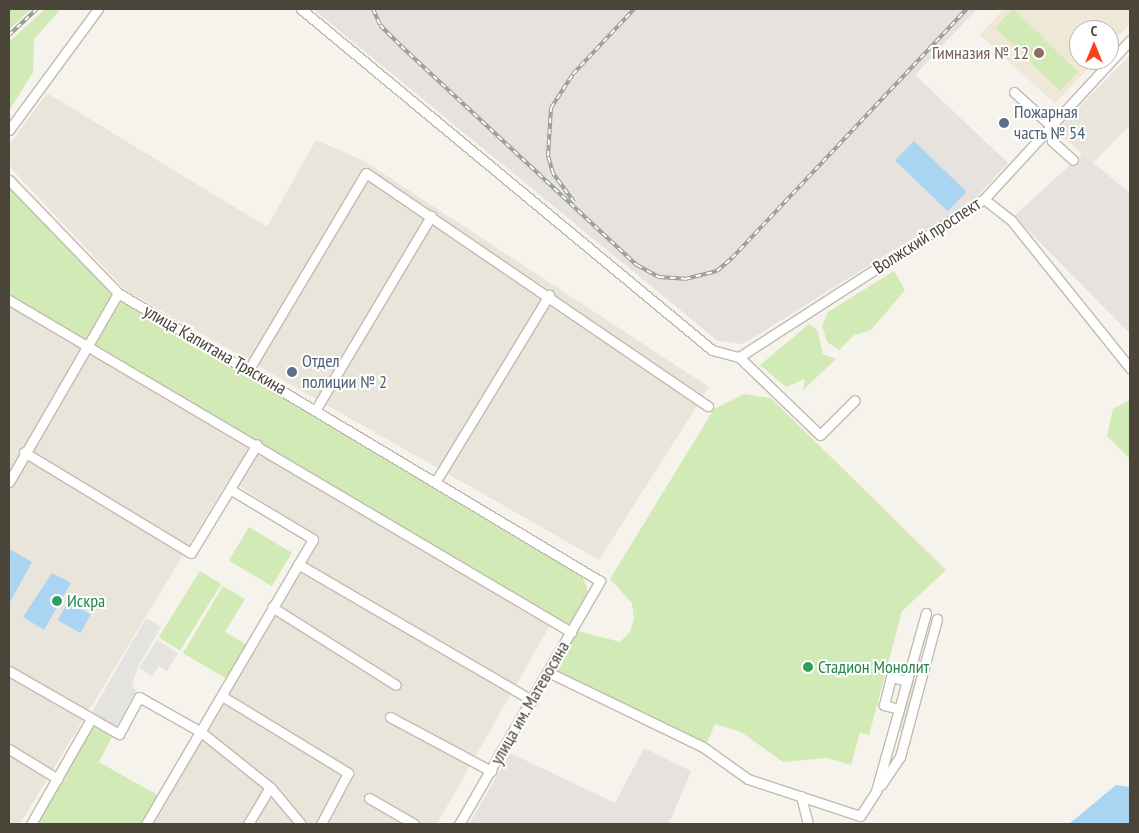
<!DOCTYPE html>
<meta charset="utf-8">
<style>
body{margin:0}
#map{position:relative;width:1139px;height:833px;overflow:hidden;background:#f6f3ec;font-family:"PT Sans Narrow",sans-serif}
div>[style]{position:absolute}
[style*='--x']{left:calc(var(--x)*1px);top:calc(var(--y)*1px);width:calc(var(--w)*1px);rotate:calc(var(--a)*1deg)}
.residential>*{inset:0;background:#eae5da}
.industrial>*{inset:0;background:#e6e2dd}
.education>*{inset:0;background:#efe8d6}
.green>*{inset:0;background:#d2eab5;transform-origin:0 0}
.parking>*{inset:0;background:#e5e3e0;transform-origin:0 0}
.water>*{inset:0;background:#a9d4f2;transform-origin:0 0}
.roads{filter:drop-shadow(1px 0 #c2bbae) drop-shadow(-1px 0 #c2bbae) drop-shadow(0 1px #c2bbae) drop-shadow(0 -1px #c2bbae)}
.minor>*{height:9px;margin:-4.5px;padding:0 4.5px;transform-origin:4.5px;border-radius:4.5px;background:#fff}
.rail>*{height:4px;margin-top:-2px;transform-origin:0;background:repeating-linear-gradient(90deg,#fff 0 5.5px,#9a9a9a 0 11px);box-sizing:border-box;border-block:1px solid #9a9a9a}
.dots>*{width:14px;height:14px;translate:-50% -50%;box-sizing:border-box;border:2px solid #fff;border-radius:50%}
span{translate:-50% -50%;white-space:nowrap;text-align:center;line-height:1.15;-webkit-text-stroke:4px #fff;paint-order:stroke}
.education-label{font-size:18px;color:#785e54}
.right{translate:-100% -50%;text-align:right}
.service-label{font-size:18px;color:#4e5e75}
.left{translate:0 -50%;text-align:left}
.street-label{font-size:18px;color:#4b4439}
.leisure-label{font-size:18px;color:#27864d}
.frame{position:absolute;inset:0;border:10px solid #4b4439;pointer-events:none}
.north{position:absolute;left:1069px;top:20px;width:50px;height:50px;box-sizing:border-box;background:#fff;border:1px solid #b7b4b0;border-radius:50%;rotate:0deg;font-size:14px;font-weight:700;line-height:20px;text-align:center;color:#4b4439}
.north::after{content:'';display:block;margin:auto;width:18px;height:22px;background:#fc3f1d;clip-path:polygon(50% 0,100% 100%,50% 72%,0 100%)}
</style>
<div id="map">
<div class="residential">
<div style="clip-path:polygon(1130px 55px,1130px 125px,1092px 164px,1057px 130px)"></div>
<div style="clip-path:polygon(47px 93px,267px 227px,316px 140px,364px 161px,709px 387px,599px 560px,125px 290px,9px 166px,9px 145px)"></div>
<div style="clip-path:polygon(9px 298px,553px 620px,437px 824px,154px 824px,318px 538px,229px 479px,20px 824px,9px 824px)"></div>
</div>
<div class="industrial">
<div style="clip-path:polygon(313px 9px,977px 9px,915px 75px,1008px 163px,974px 200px,743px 344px,718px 341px)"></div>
<div style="clip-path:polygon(1082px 154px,1130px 193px,1130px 334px,1014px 216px)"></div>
<div style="clip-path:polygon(644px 748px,691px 771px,669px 824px,469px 824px,510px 753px,615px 803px)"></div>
</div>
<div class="education">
<div style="clip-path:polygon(1004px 9px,1130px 9px,1130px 23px,1109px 46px,1109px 30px,1079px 30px,1079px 60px,1096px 60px,1055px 104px,980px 35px)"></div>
</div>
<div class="green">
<div style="clip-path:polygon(9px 9px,31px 9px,9px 30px)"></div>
<div style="clip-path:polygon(45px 9px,61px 9px,34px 39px,33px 72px,9px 111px,9px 42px)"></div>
<div style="left:1013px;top:9px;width:44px;height:26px;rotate:43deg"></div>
<div style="left:1045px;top:40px;width:46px;height:26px;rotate:44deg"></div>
<div style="clip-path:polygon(9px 186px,117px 295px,582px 573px,588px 593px,568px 627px,310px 475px,268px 462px,256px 448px,9px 299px)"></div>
<div style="clip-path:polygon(894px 271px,905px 290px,871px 330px,854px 335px,839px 350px,827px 342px,822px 326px,828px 312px)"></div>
<div style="clip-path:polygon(809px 324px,817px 330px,823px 354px,836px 359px,803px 390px,805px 379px,786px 387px,760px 365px)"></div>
<div style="clip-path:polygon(745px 394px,771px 398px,946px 570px,902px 611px,869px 735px,860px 732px,851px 765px,827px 758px,783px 762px,741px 732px,715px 724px,706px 745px,554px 671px,578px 631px,620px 642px,630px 632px,634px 619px,632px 603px,610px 579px,714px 409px)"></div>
<div style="clip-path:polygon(1130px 400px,1130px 459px,1107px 436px,1113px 409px)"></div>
<div style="left:249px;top:527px;width:50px;height:39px;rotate:31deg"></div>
<div style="left:200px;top:571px;width:25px;height:78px;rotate:32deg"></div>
<div style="clip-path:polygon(223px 586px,245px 599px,225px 632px,247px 645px,227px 679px,183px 653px)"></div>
<div style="clip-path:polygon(92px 724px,113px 735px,99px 762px,161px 797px,144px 824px,33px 824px)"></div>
</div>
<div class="parking">
<div style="clip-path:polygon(146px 618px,161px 627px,139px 665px,132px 684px,136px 691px,115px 729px,92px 712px)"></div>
<div style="clip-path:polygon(157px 640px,178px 653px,167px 671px,159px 666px,152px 676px,139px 668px)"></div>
<div style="left:907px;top:679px;width:13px;height:53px;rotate:13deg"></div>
</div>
<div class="water">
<div style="left:914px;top:141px;width:73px;height:27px;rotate:44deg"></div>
<div style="clip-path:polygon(9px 549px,32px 562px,9px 604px)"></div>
<div style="clip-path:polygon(52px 573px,71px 583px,44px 630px,23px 617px)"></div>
<div style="left:68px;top:602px;width:26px;height:21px;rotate:29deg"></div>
<div style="clip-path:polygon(1116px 785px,1130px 787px,1130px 824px,1069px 824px)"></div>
</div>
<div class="roads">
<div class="minor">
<div style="--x:301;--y:9;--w:534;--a:39.68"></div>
<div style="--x:712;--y:350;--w:28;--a:15"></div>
<div style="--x:739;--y:357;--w:112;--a:43.9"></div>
<div style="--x:820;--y:435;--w:49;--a:-45"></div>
<div style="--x:1014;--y:92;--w:49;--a:42.5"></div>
<div style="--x:1050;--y:125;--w:16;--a:83"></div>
<div style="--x:1052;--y:141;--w:28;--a:42"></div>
<div style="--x:9;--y:130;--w:150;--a:-53.7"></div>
<div style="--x:9;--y:180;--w:157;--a:46"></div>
<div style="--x:118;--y:293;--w:561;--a:30.86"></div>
<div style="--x:600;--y:581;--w:281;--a:120.1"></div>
<div style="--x:984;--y:199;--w:34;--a:38"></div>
<div style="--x:1011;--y:220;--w:190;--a:51.2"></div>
<div style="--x:9;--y:300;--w:653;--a:30.57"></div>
<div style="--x:739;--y:357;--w:292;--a:-32.8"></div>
<div style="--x:984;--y:199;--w:216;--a:-47.4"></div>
<div style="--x:249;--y:369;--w:228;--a:-59.2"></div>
<div style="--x:366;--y:173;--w:414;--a:34.3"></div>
<div style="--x:316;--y:409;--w:225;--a:-59.2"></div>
<div style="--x:24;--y:452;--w:195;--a:31.2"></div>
<div style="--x:191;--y:553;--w:127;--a:-58.8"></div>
<div style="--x:436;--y:481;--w:218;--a:-58.7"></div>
<div style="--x:9;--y:482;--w:218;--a:-60"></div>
<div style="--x:298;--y:564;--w:272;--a:30.2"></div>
<div style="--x:272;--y:607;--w:146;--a:32.2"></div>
<div style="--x:9;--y:671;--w:127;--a:29.8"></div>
<div style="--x:119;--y:734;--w:42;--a:-61.6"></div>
<div style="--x:139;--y:697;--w:71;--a:29.4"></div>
<div style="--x:201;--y:732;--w:88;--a:38.6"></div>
<div style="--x:270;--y:787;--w:48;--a:50"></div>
<div style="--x:548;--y:672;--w:172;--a:25.8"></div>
<div style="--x:703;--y:747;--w:55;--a:35.4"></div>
<div style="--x:748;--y:779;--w:118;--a:18.3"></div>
<div style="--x:860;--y:816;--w:30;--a:-57"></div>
<div style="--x:876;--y:791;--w:185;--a:-74.3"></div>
<div style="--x:222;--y:696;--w:148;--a:31.4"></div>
<div style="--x:348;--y:773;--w:58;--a:117.9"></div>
<div style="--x:899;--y:709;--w:16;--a:-165"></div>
<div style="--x:884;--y:705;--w:29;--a:-76"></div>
<div style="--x:891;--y:677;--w:16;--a:14"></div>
<div style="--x:390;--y:717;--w:115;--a:28.1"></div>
<div style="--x:9;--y:749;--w:57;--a:31.5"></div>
<div style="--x:881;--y:785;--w:34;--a:-56"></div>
<div style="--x:900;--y:757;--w:143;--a:-75"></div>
<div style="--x:801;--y:796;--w:29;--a:76"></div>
<div style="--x:369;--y:798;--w:52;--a:30"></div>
<div style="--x:31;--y:824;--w:121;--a:-60.3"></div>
<div style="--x:146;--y:824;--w:330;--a:-59.6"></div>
<div style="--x:313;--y:539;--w:96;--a:-149.1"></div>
<div style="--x:248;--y:824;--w:43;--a:-59.3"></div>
</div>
</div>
<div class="rail">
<div style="--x:373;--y:9;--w:17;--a:66"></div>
<div style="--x:380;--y:25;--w:30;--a:45"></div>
<div style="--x:401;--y:46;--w:322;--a:42.9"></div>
<div style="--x:637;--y:265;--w:25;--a:29"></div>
<div style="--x:659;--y:277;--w:26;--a:4"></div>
<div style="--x:685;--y:279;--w:33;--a:-14"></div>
<div style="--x:717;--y:271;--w:20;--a:-41"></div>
<div style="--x:732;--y:258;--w:342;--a:-46.7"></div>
<div style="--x:9;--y:35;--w:38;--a:-43"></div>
<div style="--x:574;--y:202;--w:36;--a:-126"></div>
<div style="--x:553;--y:173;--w:18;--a:-106"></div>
<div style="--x:548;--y:156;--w:48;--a:-86.4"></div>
<div style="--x:551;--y:108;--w:40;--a:-57.1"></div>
<div style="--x:573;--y:74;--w:89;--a:-46.8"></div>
</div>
<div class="dots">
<div style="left:1039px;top:53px;background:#8d6e63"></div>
<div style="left:1004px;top:123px;background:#5c6f8a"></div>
<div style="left:292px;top:372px;background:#5c6f8a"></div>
<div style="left:57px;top:601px;background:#2e9e5b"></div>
<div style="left:808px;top:667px;background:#2e9e5b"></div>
</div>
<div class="education-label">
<span class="right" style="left:1029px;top:53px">Гимназия № 12</span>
</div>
<div class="service-label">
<span class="left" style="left:1014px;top:123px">Пожарная<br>часть № 54</span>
<span class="left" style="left:302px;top:372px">Отдел<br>полиции № 2</span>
</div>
<div class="street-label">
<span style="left:927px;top:236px;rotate:-33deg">Волжский проспект</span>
<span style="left:215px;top:350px;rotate:30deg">улица Капитана Тряскина</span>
<span style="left:530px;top:703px;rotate:-60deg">улица им. Матевосяна</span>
</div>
<div class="leisure-label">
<span class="left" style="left:67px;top:601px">Искра</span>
<span class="left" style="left:818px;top:667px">Стадион Монолит</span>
</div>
<div class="frame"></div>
<div class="north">С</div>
</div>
